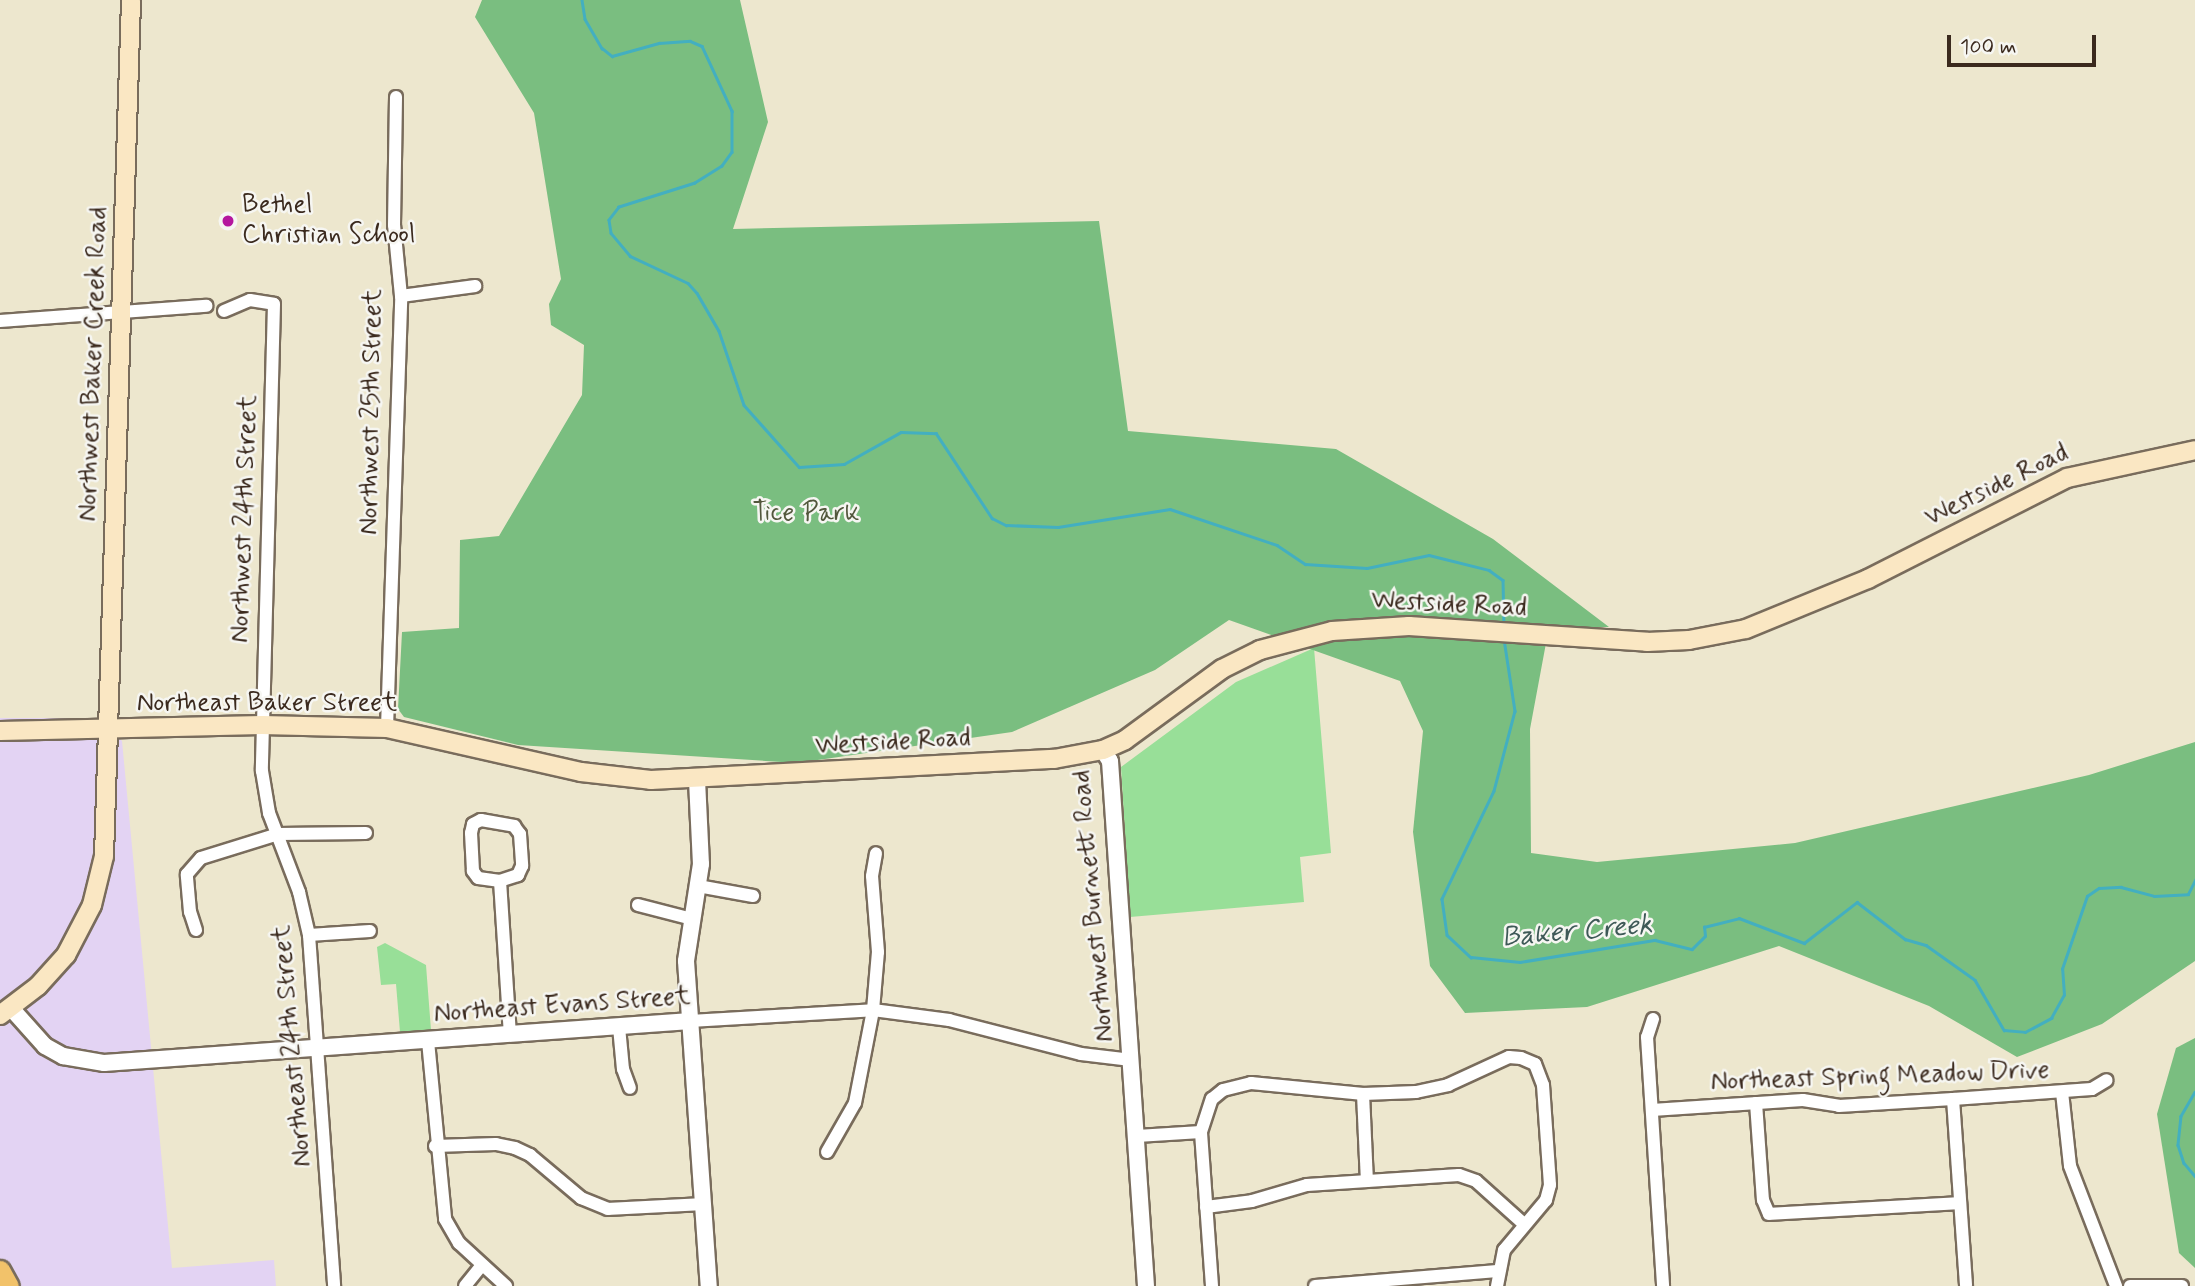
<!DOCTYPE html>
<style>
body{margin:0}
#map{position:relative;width:2195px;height:1286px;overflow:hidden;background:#ede7ce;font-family:Mynerve,sans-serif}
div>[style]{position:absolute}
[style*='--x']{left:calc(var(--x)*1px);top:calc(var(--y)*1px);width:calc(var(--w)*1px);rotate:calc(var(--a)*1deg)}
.built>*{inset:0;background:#e3d3f3}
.green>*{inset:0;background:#98df98}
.forest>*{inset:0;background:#7abe80}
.stream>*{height:2.5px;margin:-1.25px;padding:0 1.25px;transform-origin:1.25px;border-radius:1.25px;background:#43afc0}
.roads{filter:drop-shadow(2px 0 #796c5c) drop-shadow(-2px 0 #796c5c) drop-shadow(0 2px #796c5c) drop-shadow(0 -2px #796c5c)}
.minor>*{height:12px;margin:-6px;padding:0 6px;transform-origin:6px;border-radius:6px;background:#fff}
.tertiary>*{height:16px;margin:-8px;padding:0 8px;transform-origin:8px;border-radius:8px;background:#fff}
.secondary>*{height:18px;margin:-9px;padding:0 9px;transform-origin:9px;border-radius:9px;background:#fae7c3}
.trunk>*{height:19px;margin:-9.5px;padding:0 9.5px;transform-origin:9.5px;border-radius:9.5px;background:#f2c26a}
.dots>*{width:19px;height:19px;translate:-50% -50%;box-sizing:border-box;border:4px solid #f6f6f2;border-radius:50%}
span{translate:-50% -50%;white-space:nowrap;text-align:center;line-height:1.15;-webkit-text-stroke:5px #f6f6f2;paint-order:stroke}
.poi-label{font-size:26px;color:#3b2a1e}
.left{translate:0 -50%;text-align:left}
.street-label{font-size:26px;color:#3b2a1e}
.park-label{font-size:26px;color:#52573c}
.water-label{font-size:28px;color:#3e5957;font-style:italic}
.scale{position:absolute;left:1947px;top:35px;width:149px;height:32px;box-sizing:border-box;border:4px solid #3b2a1e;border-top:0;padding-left:9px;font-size:21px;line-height:24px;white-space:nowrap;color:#3b2a1e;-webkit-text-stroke:5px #f6f6f2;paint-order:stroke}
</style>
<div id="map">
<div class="built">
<div style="clip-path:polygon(0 718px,96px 718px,122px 741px,172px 1268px,274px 1260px,276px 1286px,0 1286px)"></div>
</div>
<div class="green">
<div style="clip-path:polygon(1314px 648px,1331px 853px,1300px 857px,1304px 902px,1130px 917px,1121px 767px,1236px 682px)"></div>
<div style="clip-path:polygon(385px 943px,426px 965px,431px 1030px,400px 1032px,396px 984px,381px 985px,377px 947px)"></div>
</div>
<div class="forest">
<div style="clip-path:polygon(482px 0,740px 0,768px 122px,733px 229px,1099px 221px,1128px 431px,1336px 449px,1493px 539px,1609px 627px,1549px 627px,1530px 729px,1531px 853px,1597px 862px,1795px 843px,2089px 775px,2195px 742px,2195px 961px,2102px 1024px,2017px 1057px,1929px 1006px,1779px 946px,1587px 1007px,1465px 1013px,1430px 966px,1413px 832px,1423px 731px,1400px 681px,1229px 620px,1155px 670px,1012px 732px,797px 763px,518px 745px,404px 717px,398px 709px,402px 632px,459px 628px,460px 540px,499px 536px,582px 395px,584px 345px,551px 325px,549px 304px,561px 279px,534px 113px,475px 17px)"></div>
<div style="clip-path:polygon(2195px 1038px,2195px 1268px,2179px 1253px,2157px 1114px,2176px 1048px)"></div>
</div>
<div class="stream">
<div style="--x:582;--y:0;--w:19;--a:81"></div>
<div style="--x:585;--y:19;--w:34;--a:60"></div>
<div style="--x:602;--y:48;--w:13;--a:39"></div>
<div style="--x:612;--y:56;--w:49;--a:-15.5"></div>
<div style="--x:659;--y:43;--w:31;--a:-4"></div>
<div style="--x:690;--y:41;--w:13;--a:23"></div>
<div style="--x:702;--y:46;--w:72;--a:65.2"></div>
<div style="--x:732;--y:111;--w:41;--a:90"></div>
<div style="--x:732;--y:152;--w:17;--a:126"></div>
<div style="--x:722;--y:166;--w:32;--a:148"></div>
<div style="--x:695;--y:183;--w:80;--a:162.5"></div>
<div style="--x:619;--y:207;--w:16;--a:128"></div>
<div style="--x:609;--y:220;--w:13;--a:81"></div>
<div style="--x:611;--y:233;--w:30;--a:50"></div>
<div style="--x:630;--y:256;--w:64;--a:25"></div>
<div style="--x:688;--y:283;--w:13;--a:48"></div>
<div style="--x:697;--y:293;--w:44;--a:59.9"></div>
<div style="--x:719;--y:331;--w:78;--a:71.3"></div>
<div style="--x:744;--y:405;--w:83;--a:48.4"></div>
<div style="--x:799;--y:467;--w:45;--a:-3.8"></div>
<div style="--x:844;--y:464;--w:65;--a:-29.3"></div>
<div style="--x:901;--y:432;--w:35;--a:2"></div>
<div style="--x:936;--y:433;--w:102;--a:56.6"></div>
<div style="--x:992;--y:518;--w:16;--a:27"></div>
<div style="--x:1006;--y:525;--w:52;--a:2.2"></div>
<div style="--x:1058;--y:527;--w:113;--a:-9.1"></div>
<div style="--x:1170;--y:509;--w:113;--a:18.6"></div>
<div style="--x:1277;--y:545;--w:34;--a:34"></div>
<div style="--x:1305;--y:564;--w:62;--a:3.7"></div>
<div style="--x:1367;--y:568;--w:63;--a:-11.8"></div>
<div style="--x:1429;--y:555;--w:62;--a:14"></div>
<div style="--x:1489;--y:570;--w:17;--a:36"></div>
<div style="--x:1503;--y:580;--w:46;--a:88.8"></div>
<div style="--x:1504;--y:639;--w:73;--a:81.3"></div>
<div style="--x:1515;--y:711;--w:83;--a:104.7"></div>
<div style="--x:1494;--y:791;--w:120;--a:115.7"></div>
<div style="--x:1442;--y:899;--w:36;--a:82"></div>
<div style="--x:1447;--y:935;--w:33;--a:43"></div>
<div style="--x:1471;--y:957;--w:49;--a:5.8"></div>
<div style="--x:1520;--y:962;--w:137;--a:-9.3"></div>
<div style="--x:1655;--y:940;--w:38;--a:14"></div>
<div style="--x:1692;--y:949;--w:18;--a:-45"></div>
<div style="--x:1705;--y:936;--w:9;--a:-96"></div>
<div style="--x:1704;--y:927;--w:36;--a:-14"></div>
<div style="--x:1739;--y:918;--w:70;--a:21"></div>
<div style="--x:1804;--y:943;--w:67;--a:-37.7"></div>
<div style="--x:1857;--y:902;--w:61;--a:37.6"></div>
<div style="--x:1905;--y:939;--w:22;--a:16"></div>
<div style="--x:1926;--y:945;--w:60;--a:35.5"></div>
<div style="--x:1975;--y:980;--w:58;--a:59.9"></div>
<div style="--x:2004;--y:1030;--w:21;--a:5"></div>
<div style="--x:2025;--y:1032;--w:30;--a:-28"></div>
<div style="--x:2051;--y:1018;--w:26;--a:-61"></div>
<div style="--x:2064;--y:995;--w:26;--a:-94"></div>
<div style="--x:2062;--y:969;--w:77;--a:-71.1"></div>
<div style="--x:2087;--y:896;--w:14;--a:-34"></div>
<div style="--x:2099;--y:888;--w:22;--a:-3"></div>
<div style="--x:2121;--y:887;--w:34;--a:15"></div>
<div style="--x:2154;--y:896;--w:34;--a:-3"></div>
<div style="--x:2188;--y:894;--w:16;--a:-63"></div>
<div style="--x:2195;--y:1092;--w:28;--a:120"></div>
<div style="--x:2181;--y:1116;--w:29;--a:96"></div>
<div style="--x:2178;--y:1145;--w:19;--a:72"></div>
<div style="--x:2184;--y:1163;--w:17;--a:50"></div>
</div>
<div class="roads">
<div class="minor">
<div style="--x:401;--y:296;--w:75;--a:-7.7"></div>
<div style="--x:224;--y:311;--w:28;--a:-23"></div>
<div style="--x:250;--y:300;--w:24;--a:9"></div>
<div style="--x:274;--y:304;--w:467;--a:91.5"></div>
<div style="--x:262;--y:771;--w:43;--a:80.5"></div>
<div style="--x:269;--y:813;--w:85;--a:69.2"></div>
<div style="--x:299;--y:892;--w:44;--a:76.9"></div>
<div style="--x:309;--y:935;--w:352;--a:85.9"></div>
<div style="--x:0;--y:321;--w:207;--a:-4.2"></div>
<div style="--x:387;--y:728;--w:432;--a:-88.1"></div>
<div style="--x:401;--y:296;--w:71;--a:-95.6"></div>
<div style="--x:394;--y:225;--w:128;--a:-89.1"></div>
<div style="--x:500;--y:881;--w:22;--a:-172"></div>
<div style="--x:478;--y:878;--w:9;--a:-126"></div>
<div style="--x:473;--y:871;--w:38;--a:-93"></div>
<div style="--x:471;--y:833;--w:9;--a:-77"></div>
<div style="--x:473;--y:824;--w:9;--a:-27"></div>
<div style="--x:481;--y:820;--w:34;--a:10"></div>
<div style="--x:514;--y:826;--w:10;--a:53"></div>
<div style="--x:520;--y:834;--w:32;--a:86"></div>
<div style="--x:522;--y:866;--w:10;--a:114"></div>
<div style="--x:518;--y:875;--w:19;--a:162"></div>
<div style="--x:500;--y:881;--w:154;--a:86.3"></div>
<div style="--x:698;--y:886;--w:56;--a:10.3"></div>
<div style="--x:638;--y:905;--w:56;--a:14.5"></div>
<div style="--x:196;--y:930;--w:19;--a:-108"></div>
<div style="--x:190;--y:912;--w:38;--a:-95"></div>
<div style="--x:187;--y:874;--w:21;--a:-49"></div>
<div style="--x:201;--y:858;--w:81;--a:-17.3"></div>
<div style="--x:278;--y:834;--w:88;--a:-0.7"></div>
<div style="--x:309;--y:935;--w:61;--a:-3.8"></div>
<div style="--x:1653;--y:1019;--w:19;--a:108"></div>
<div style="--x:1647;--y:1037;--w:250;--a:86.3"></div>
<div style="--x:690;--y:1021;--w:183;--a:-3.4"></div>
<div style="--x:873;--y:1010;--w:77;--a:7.5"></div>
<div style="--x:949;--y:1020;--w:136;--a:14.4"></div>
<div style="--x:1081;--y:1054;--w:50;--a:6.8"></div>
<div style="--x:619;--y:1027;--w:42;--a:84.6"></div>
<div style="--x:623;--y:1069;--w:20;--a:70"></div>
<div style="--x:428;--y:1041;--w:179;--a:84.5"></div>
<div style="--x:445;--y:1219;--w:28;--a:60"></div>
<div style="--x:459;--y:1243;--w:64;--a:42.5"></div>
<div style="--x:2062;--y:1092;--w:74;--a:83.8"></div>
<div style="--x:2070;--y:1166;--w:129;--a:69"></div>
<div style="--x:1363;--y:1094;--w:87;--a:87.4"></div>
<div style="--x:1953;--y:1099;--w:187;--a:86"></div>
<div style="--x:1756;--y:1103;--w:97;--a:85.9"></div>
<div style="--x:1763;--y:1200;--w:15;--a:67"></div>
<div style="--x:1769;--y:1214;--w:191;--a:-3.3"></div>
<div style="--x:1652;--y:1110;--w:151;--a:-3.8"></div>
<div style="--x:1803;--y:1100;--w:36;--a:9"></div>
<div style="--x:1839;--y:1106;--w:114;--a:-3.5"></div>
<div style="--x:1953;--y:1099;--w:139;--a:-4.1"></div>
<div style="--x:2092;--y:1089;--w:17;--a:-31"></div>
<div style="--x:1137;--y:1136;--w:64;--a:-3.6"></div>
<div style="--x:435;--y:1146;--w:61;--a:-1.9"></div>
<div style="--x:496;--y:1144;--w:19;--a:12"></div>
<div style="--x:515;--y:1148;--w:17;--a:25"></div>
<div style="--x:530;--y:1155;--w:67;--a:40.1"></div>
<div style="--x:581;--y:1198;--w:29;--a:22"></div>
<div style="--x:608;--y:1209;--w:95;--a:-3"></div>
<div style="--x:827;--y:1152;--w:56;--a:-60.3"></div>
<div style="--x:855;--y:1103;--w:95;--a:-79"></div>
<div style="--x:873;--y:1010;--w:58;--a:-85.1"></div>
<div style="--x:878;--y:952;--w:76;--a:-94.5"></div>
<div style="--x:872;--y:876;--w:23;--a:-80"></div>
<div style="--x:1206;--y:1207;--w:46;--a:-7.4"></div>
<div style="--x:1252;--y:1201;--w:57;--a:-16.2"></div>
<div style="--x:1307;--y:1185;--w:152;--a:-3.8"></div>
<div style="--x:1459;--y:1175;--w:18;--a:19"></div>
<div style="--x:1476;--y:1181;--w:64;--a:41.9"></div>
<div style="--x:465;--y:1286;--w:27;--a:-51"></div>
<div style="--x:1212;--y:1286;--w:154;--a:-94.1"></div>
<div style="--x:1201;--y:1132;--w:35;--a:-72"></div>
<div style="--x:1212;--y:1099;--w:14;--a:-39"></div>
<div style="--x:1223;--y:1090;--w:29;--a:-14"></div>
<div style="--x:1251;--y:1083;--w:113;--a:5.6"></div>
<div style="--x:1363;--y:1094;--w:53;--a:-2.2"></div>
<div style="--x:1416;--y:1092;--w:33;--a:-12"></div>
<div style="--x:1448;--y:1085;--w:67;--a:-24.7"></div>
<div style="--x:1509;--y:1057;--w:12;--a:5"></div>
<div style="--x:1521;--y:1058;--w:15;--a:23"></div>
<div style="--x:1535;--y:1064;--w:22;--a:69"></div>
<div style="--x:1543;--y:1085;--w:100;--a:86"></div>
<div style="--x:1550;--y:1185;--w:16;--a:105"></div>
<div style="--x:1546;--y:1200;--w:65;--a:130"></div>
<div style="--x:1504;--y:1250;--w:37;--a:101"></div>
<div style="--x:1315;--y:1286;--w:183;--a:-4.7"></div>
<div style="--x:2130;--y:1286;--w:52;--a:0"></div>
</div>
<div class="tertiary">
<div style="--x:1103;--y:750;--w:13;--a:58"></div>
<div style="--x:1110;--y:761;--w:526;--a:86.08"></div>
<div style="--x:697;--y:780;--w:84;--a:87.3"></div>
<div style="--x:701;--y:864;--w:98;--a:98.8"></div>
<div style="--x:686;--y:961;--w:326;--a:86"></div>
<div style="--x:11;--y:1008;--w:51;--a:48.2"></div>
<div style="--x:45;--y:1046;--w:21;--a:29"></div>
<div style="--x:63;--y:1056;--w:42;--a:9.7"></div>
<div style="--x:104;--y:1063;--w:588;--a:-4.1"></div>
</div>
<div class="secondary">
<div style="--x:0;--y:731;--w:262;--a:-1.3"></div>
<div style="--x:262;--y:725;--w:125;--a:1.4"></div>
<div style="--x:387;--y:728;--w:199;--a:12.8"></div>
<div style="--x:581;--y:772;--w:70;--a:6.5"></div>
<div style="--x:651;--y:780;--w:404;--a:-3"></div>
<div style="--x:1054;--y:759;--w:50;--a:-10.4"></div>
<div style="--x:1103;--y:750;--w:24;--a:-24"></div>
<div style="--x:1125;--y:740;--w:120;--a:-36.2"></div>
<div style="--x:1222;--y:669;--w:42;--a:-26.6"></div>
<div style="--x:1260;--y:650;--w:74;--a:-14.8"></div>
<div style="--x:1332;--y:631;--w:77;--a:-3.7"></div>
<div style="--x:1409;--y:626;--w:239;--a:3.8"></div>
<div style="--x:1647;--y:642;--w:42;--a:-2.7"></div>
<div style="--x:1689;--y:640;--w:58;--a:-10.9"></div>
<div style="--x:1746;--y:629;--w:132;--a:-22.3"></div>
<div style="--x:1868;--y:579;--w:223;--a:-26.9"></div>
<div style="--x:2067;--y:478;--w:131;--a:-12.3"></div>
<div style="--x:0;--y:1015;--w:48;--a:-37.3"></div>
<div style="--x:38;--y:986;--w:42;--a:-47.9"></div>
<div style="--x:66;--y:955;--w:56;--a:-62.5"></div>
<div style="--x:92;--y:905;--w:50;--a:-76.2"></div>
<div style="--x:104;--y:856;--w:856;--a:-88.19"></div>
</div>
<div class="trunk">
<div style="--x:0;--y:1270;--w:18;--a:61"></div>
</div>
</div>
<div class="dots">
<div style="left:228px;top:221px;background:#b5179e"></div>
</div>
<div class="poi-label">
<span class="left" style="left:242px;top:221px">Bethel<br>Christian School</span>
</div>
<div class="street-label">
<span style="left:94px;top:364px;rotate:-88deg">Northwest Baker Creek Road</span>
<span style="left:372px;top:412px;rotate:-89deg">Northwest 25th Street</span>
<span style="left:1997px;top:486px;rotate:-26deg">Westside Road</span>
<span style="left:245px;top:519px;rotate:-88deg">Northwest 24th Street</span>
<span style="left:1449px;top:605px;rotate:3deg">Westside Road</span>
<span style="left:267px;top:704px">Northeast Baker Street</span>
<span style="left:893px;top:743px;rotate:-3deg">Westside Road</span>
<span style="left:1094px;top:906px;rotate:-95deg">Northwest Burnett Road</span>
<span style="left:562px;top:1006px;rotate:-4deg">Northeast Evans Street</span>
<span style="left:293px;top:1046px;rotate:-95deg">Northeast 24th Street</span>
<span style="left:1880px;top:1077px;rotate:-2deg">Northeast Spring Meadow Drive</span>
</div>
<div class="park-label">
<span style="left:806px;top:514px">Tice Park</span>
</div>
<div class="water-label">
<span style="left:1577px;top:932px;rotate:-5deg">Baker Creek</span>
</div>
<div class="scale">100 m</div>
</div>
